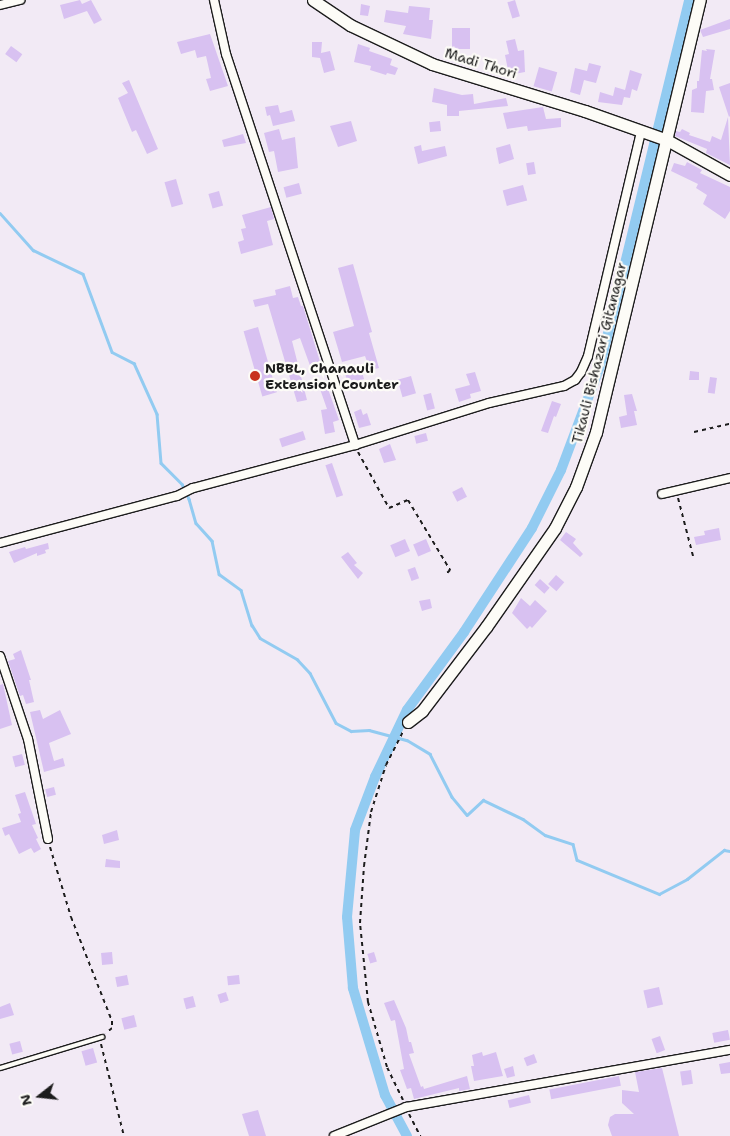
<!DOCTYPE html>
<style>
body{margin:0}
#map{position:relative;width:730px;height:1136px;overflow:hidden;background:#f2eaf5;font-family:"Shantell Sans",sans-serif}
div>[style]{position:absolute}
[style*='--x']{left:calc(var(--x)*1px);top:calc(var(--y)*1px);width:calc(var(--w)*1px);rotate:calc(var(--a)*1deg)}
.stream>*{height:2.5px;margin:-1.25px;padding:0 1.25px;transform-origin:1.25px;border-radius:1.25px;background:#92cbf1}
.canal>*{height:10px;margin:-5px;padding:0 5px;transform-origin:5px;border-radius:5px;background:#92cbf1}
.building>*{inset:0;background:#d8c1f1;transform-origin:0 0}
.path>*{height:2px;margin-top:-1px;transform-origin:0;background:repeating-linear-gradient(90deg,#1c1c1c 0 4px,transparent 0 8px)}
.roads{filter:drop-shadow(1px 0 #1c1c1c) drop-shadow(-1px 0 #1c1c1c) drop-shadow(0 1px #1c1c1c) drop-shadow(0 -1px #1c1c1c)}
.lane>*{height:4px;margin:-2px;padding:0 2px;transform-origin:2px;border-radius:2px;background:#fdfcf7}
.street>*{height:8px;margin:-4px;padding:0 4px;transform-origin:4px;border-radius:4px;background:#fdfcf7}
.secondary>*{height:11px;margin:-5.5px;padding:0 5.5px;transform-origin:5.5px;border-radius:5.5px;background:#fdfcf7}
.dots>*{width:14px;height:14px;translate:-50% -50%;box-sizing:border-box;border:2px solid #fdfcf7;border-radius:50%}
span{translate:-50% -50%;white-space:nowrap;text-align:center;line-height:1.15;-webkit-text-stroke:4.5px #fdfcf7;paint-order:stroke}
.street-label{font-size:14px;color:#1c1c1c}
.poi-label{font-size:14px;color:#1c1c1c;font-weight:700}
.left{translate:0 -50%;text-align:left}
.north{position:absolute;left:15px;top:1071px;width:50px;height:50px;-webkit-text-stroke:4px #fdfcf7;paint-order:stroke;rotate:254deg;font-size:14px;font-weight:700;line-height:20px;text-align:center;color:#1c1c1c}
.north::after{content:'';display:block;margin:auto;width:18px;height:22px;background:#1c1c1c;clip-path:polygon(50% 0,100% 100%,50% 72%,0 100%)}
</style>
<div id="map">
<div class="stream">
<div style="--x:0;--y:213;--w:50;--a:48.3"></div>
<div style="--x:33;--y:250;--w:55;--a:25.6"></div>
<div style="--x:83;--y:274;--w:83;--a:69.6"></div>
<div style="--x:112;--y:352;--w:25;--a:27"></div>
<div style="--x:134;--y:363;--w:56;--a:65.7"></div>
<div style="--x:157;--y:414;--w:49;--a:85.3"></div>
<div style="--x:161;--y:463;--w:30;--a:45"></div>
<div style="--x:182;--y:484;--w:17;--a:65"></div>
<div style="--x:189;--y:499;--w:25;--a:74"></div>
<div style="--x:196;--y:523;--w:24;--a:48"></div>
<div style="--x:212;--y:541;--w:34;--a:78"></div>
<div style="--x:219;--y:574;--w:27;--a:36"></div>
<div style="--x:241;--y:590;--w:37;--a:73"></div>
<div style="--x:252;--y:625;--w:15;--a:58"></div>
<div style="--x:260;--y:638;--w:43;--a:29.6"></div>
<div style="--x:297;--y:659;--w:19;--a:47"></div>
<div style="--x:310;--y:673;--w:56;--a:62.5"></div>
<div style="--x:336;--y:723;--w:17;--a:28"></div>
<div style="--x:351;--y:731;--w:18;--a:-3"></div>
<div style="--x:369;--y:730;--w:39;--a:15"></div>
<div style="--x:407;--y:740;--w:27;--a:31"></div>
<div style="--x:430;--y:754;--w:48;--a:62.9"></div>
<div style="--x:452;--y:797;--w:23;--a:50"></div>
<div style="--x:467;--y:815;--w:22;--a:-43"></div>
<div style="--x:483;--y:800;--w:44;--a:25.4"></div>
<div style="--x:523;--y:819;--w:27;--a:36"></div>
<div style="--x:545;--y:835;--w:29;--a:18"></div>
<div style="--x:573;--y:844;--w:16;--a:76"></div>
<div style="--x:577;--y:860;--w:89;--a:22.5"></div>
<div style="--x:659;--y:894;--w:32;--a:-28"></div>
<div style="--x:687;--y:879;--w:47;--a:-38.1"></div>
<div style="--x:724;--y:850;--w:6;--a:9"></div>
</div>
<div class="canal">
<div style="--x:407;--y:1136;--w:47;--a:-118.2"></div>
<div style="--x:385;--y:1095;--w:112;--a:-106.7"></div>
<div style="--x:353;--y:988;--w:71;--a:-94.8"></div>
<div style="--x:347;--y:917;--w:87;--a:-84.7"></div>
<div style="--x:355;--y:830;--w:57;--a:-69.3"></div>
<div style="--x:375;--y:777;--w:74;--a:-64.5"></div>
<div style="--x:407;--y:710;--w:97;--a:-53.8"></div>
<div style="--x:464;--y:632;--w:124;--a:-56.8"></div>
<div style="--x:532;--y:528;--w:65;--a:-63.4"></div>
<div style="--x:561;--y:470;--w:111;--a:-69.4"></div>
<div style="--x:600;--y:366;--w:377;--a:-76.3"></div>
</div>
<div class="building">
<div style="clip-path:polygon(80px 0,82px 4px,91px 0,102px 20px,94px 24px,87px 11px,64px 19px,60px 5px)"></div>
<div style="left:515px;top:0;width:17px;height:8px;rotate:73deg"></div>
<div style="clip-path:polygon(361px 4px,370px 6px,368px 16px,360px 15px)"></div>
<div style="clip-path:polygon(409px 6px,430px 8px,429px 20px,433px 20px,431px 39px,403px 34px,406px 26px,384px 22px,386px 10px,408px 13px)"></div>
<div style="clip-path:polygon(730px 19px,730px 29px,703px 37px,700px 30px)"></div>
<div style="left:452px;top:28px;width:18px;height:21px"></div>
<div style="clip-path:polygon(210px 34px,228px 86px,210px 91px,206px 79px,211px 78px,206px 56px,197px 58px,195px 50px,181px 54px,177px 42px)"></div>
<div style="clip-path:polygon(515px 39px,518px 51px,524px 50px,525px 72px,509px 75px,505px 55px,509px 54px,506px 41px)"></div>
<div style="clip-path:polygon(312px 42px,322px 42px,321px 53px,330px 51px,335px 70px,324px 73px,320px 58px,312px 57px)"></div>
<div style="clip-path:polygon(358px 44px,370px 48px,369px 51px,392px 59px,390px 65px,398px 68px,395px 75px,387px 73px,386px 75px,370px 70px,371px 66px,354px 62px)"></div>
<div style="left:11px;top:46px;width:14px;height:10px;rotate:36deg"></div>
<div style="clip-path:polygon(706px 49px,715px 50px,710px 79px,712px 79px,714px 90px,706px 91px,704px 113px,691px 112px,692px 90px,697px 88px,697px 81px,699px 81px,702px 50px,707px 51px)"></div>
<div style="clip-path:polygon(589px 63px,601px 66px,596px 83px,584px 80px,580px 95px,570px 92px,575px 68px,587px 71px)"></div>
<div style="left:539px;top:67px;width:19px;height:20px;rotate:16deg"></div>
<div style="clip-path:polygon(630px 70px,642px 74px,637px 91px,632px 89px,630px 98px,624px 97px,622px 105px,598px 102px,600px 92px,613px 96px,615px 87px,625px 90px)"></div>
<div style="clip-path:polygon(129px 80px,158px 149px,147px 154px,136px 130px,132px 132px,118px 98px,128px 93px,122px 83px)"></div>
<div style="clip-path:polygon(730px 83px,730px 116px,729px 117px,719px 87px)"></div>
<div style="clip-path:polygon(434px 88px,462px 95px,473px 94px,474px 104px,506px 98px,508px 106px,459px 111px,459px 116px,447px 116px,447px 105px,432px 102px)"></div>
<div style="clip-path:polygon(278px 105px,280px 113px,292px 110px,295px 121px,273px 126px,270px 115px,267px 116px,265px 107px)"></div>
<div style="clip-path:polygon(543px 107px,546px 119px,561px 118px,561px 127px,528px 131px,527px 126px,507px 129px,503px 113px)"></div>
<div style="clip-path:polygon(728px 117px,730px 165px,706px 153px,707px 149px,675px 136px,676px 131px,680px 132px,682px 129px,690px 133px,689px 135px,710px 142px,712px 136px,721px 140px)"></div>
<div style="clip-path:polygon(351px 121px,357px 141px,338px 147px,330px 126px)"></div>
<div style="left:440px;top:121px;width:10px;height:11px;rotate:84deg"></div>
<div style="clip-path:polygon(279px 129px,282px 140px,295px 137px,298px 168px,278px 172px,274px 151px,269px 152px,264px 133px)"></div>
<div style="clip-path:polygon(243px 134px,246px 143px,224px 147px,222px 140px)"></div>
<div style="clip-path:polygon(510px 144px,514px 159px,499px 164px,496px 148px)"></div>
<div style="clip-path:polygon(421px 145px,422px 151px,445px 146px,447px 156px,418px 164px,414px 147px)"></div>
<div style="left:534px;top:162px;width:12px;height:8px;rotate:81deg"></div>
<div style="clip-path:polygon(687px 162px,702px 170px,700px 173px,730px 187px,730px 211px,725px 219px,703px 204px,707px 195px,696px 188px,698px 184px,671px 171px,674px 163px,685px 166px)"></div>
<div style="left:176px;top:179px;width:26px;height:12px;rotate:74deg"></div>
<div style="left:299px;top:183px;width:11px;height:16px;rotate:75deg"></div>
<div style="left:523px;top:185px;width:16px;height:21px;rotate:75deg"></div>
<div style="left:219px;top:191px;width:15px;height:11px;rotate:74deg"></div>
<div style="clip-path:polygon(271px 207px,274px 219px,267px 221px,273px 245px,241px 254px,238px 242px,244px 240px,241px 229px,246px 228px,242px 215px)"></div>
<div style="clip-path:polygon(353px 264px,372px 332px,369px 333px,379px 368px,370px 370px,365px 356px,342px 362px,333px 332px,354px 326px,338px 268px)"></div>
<div style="clip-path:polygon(290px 286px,293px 298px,298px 297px,301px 306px,303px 306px,321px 365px,321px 368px,312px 371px,300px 338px,292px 341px,307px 400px,297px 402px,268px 304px,255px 307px,253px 300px,276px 295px,275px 290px)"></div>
<div style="left:258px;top:327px;width:68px;height:15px;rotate:74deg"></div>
<div style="clip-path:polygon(361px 368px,364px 379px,348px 383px,345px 374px)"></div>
<div style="clip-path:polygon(690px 371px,699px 372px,699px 380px,689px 380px)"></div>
<div style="clip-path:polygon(475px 372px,481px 391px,470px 394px,471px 398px,459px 402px,455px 389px,470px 385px,466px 374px)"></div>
<div style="left:411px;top:376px;width:18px;height:14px;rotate:74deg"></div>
<div style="left:710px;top:377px;width:7px;height:16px;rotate:8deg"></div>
<div style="clip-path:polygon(327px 386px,339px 420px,333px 422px,335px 432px,325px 434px,321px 410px,327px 409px,320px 389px)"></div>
<div style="left:431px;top:393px;width:16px;height:8px;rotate:76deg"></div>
<div style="clip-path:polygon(632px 394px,637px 411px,634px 411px,637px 425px,621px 428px,619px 417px,627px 415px,624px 395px)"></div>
<div style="clip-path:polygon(552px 401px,561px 404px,556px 417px,554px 416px,548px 433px,541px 431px)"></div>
<div style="clip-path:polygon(361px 409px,363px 415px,367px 413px,371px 425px,359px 428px,354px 412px)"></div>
<div style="left:303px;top:431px;width:9px;height:25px;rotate:72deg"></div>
<div style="left:426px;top:433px;width:8px;height:12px;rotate:76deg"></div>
<div style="clip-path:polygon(390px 444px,396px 460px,384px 463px,379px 449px)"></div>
<div style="left:332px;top:463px;width:34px;height:7px;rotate:71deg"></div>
<div style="left:462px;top:487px;width:11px;height:11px;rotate:63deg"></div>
<div style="clip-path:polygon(719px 528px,721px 540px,696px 545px,694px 537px,705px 535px,704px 531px)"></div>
<div style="clip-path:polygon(566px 532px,576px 539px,573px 543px,583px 554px,580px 557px,560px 540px)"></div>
<div style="left:405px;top:539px;width:13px;height:16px;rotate:67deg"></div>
<div style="left:426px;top:539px;width:13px;height:14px;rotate:67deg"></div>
<div style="clip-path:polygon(48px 543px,49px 549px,45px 550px,46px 553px,37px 556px,37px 553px,14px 563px,9px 552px,25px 547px,26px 549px)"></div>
<div style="clip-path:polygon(348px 552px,357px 563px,354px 565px,363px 573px,358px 579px,341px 557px)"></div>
<div style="left:415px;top:567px;width:12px;height:8px;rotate:70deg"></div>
<div style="left:556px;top:575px;width:11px;height:12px;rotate:41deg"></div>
<div style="left:540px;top:579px;width:13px;height:8px;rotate:42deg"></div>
<div style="clip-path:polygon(521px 598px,530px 606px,535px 600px,547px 611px,532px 628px,530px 626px,527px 629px,512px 613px)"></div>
<div style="clip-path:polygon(430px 599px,432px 608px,422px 611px,419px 601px)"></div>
<div style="clip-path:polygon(21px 650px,31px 680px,29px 680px,34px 702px,26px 704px,23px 695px,20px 696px,8px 661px,15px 659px,13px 654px)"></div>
<div style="clip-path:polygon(3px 684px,12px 725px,0 729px,0 685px)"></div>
<div style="clip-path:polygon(40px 710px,43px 719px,60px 710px,71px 734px,49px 743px,54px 761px,63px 758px,65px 766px,44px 772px,30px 712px)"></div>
<div style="left:22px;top:754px;width:11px;height:10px;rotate:75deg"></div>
<div style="left:54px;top:787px;width:8px;height:9px;rotate:76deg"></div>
<div style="clip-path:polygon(25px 792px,36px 824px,32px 825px,38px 838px,36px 839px,41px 849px,34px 853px,31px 848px,19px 854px,9px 834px,5px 836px,2px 828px,21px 822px,18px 814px,21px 813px,15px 795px)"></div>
<div style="clip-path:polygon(117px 830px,119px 840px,104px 844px,102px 835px)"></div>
<div style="clip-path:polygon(106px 859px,120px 861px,120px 868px,105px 867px)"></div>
<div style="left:112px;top:952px;width:12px;height:11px;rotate:85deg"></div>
<div style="left:374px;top:952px;width:10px;height:7px;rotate:73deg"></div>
<div style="left:127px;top:975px;width:10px;height:12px;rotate:79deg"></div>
<div style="left:239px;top:975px;width:9px;height:12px;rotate:84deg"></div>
<div style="left:659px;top:987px;width:18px;height:16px;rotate:77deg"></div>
<div style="left:226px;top:992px;width:9px;height:9px;rotate:72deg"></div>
<div style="left:193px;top:996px;width:11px;height:10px;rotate:75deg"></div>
<div style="clip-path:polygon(394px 1000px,406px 1028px,409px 1042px,411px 1042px,414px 1053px,409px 1054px,421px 1087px,423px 1086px,424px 1089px,467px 1076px,470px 1089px,459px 1091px,459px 1088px,414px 1099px,411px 1088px,407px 1089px,400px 1070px,404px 1069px,395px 1020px,391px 1021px,384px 1003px)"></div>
<div style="clip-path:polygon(10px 1003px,14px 1015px,0 1019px,0 1007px)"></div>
<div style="left:134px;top:1015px;width:12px;height:13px;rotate:76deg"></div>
<div style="left:728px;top:1030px;width:10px;height:16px;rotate:79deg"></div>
<div style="left:660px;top:1036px;width:15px;height:9px;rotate:70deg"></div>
<div style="left:20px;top:1041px;width:11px;height:11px;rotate:75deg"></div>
<div style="left:93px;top:1048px;width:15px;height:12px;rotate:74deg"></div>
<div style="clip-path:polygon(482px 1052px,483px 1056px,496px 1052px,503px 1076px,474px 1081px,471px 1066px,474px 1066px,472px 1055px)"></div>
<div style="left:534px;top:1054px;width:9px;height:11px;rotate:69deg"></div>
<div style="clip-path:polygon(730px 1062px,730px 1073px,721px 1074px,719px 1064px)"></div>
<div style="clip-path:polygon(513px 1066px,515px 1076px,507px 1078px,504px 1069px)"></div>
<div style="clip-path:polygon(662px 1068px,679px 1136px,612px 1136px,608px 1125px,610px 1117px,615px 1114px,634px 1114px,622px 1103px,622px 1090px,639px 1092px,635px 1072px)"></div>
<div style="left:691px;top:1070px;width:14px;height:11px;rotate:82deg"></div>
<div style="left:619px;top:1076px;width:10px;height:71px;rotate:79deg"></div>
<div style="left:529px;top:1095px;width:8px;height:22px;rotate:76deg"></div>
<div style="clip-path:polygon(258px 1110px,266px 1136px,249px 1136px,242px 1114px)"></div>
</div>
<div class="path">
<div style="--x:694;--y:432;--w:37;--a:-13"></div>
<div style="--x:358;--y:452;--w:64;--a:61"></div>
<div style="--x:389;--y:508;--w:21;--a:-23"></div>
<div style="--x:408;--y:500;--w:82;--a:59"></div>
<div style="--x:450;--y:570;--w:7;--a:135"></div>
<div style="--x:678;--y:498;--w:60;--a:75.5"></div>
<div style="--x:50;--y:847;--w:73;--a:73.3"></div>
<div style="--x:71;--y:917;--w:112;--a:68.5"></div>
<div style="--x:112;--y:1021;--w:7;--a:90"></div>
<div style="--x:112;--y:1028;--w:8;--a:140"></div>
<div style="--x:101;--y:1044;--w:95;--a:76"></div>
<div style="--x:403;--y:1100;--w:37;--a:-116"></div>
<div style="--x:387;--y:1067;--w:68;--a:-106.3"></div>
<div style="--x:368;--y:1002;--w:79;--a:-95.8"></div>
<div style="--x:360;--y:923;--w:57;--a:-86"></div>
<div style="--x:364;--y:866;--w:54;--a:-82.6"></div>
<div style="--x:371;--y:812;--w:49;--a:-72.3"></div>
<div style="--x:386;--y:765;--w:38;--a:-63"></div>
<div style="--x:409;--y:1114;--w:25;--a:63"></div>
</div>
<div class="roads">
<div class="lane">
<div style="--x:0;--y:1068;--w:107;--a:-16.9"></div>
</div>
<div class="street">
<div style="--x:214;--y:0;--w:55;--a:77.5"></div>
<div style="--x:226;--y:54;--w:412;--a:71.7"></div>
<div style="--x:0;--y:5;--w:21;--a:-14"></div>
<div style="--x:662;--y:494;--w:70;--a:-13.2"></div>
<div style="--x:0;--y:543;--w:183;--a:-14.9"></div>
<div style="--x:177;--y:496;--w:18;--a:-27"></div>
<div style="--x:193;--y:488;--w:168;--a:-14.9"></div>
<div style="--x:355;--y:445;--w:140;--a:-17.4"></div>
<div style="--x:489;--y:403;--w:77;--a:-12.8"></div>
<div style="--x:564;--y:386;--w:13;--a:-29"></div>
<div style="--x:575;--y:380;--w:10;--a:-53"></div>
<div style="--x:581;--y:372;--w:17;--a:-66"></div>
<div style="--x:588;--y:356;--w:231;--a:-76.7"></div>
<div style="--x:0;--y:656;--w:88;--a:71.4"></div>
<div style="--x:28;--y:739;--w:102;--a:78.7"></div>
<div style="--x:334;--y:1136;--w:78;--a:-21.9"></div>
<div style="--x:406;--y:1107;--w:329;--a:-10"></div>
</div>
<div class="secondary">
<div style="--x:313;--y:0;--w:45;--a:34"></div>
<div style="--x:350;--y:25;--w:91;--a:25.4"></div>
<div style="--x:432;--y:64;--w:160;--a:17.1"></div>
<div style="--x:585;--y:111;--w:87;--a:19.5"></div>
<div style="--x:667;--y:140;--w:72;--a:29.1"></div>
<div style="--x:408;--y:722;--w:18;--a:-38"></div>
<div style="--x:422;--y:711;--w:106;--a:-52.7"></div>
<div style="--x:486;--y:627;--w:121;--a:-55.1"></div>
<div style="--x:555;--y:528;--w:46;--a:-62.9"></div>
<div style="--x:576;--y:487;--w:59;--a:-70"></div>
<div style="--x:596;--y:432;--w:444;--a:-76.5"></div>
</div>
</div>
<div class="dots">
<div style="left:255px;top:376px;background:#c8321e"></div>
</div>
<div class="street-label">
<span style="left:481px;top:63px;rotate:17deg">Madi Thori</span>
<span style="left:599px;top:353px;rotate:-76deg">Tikauli Bishazari Gitanagar</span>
</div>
<div class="poi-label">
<span class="left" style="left:265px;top:376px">NBBL, Chanauli<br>Extension Counter</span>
</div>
<div class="north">N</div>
</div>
